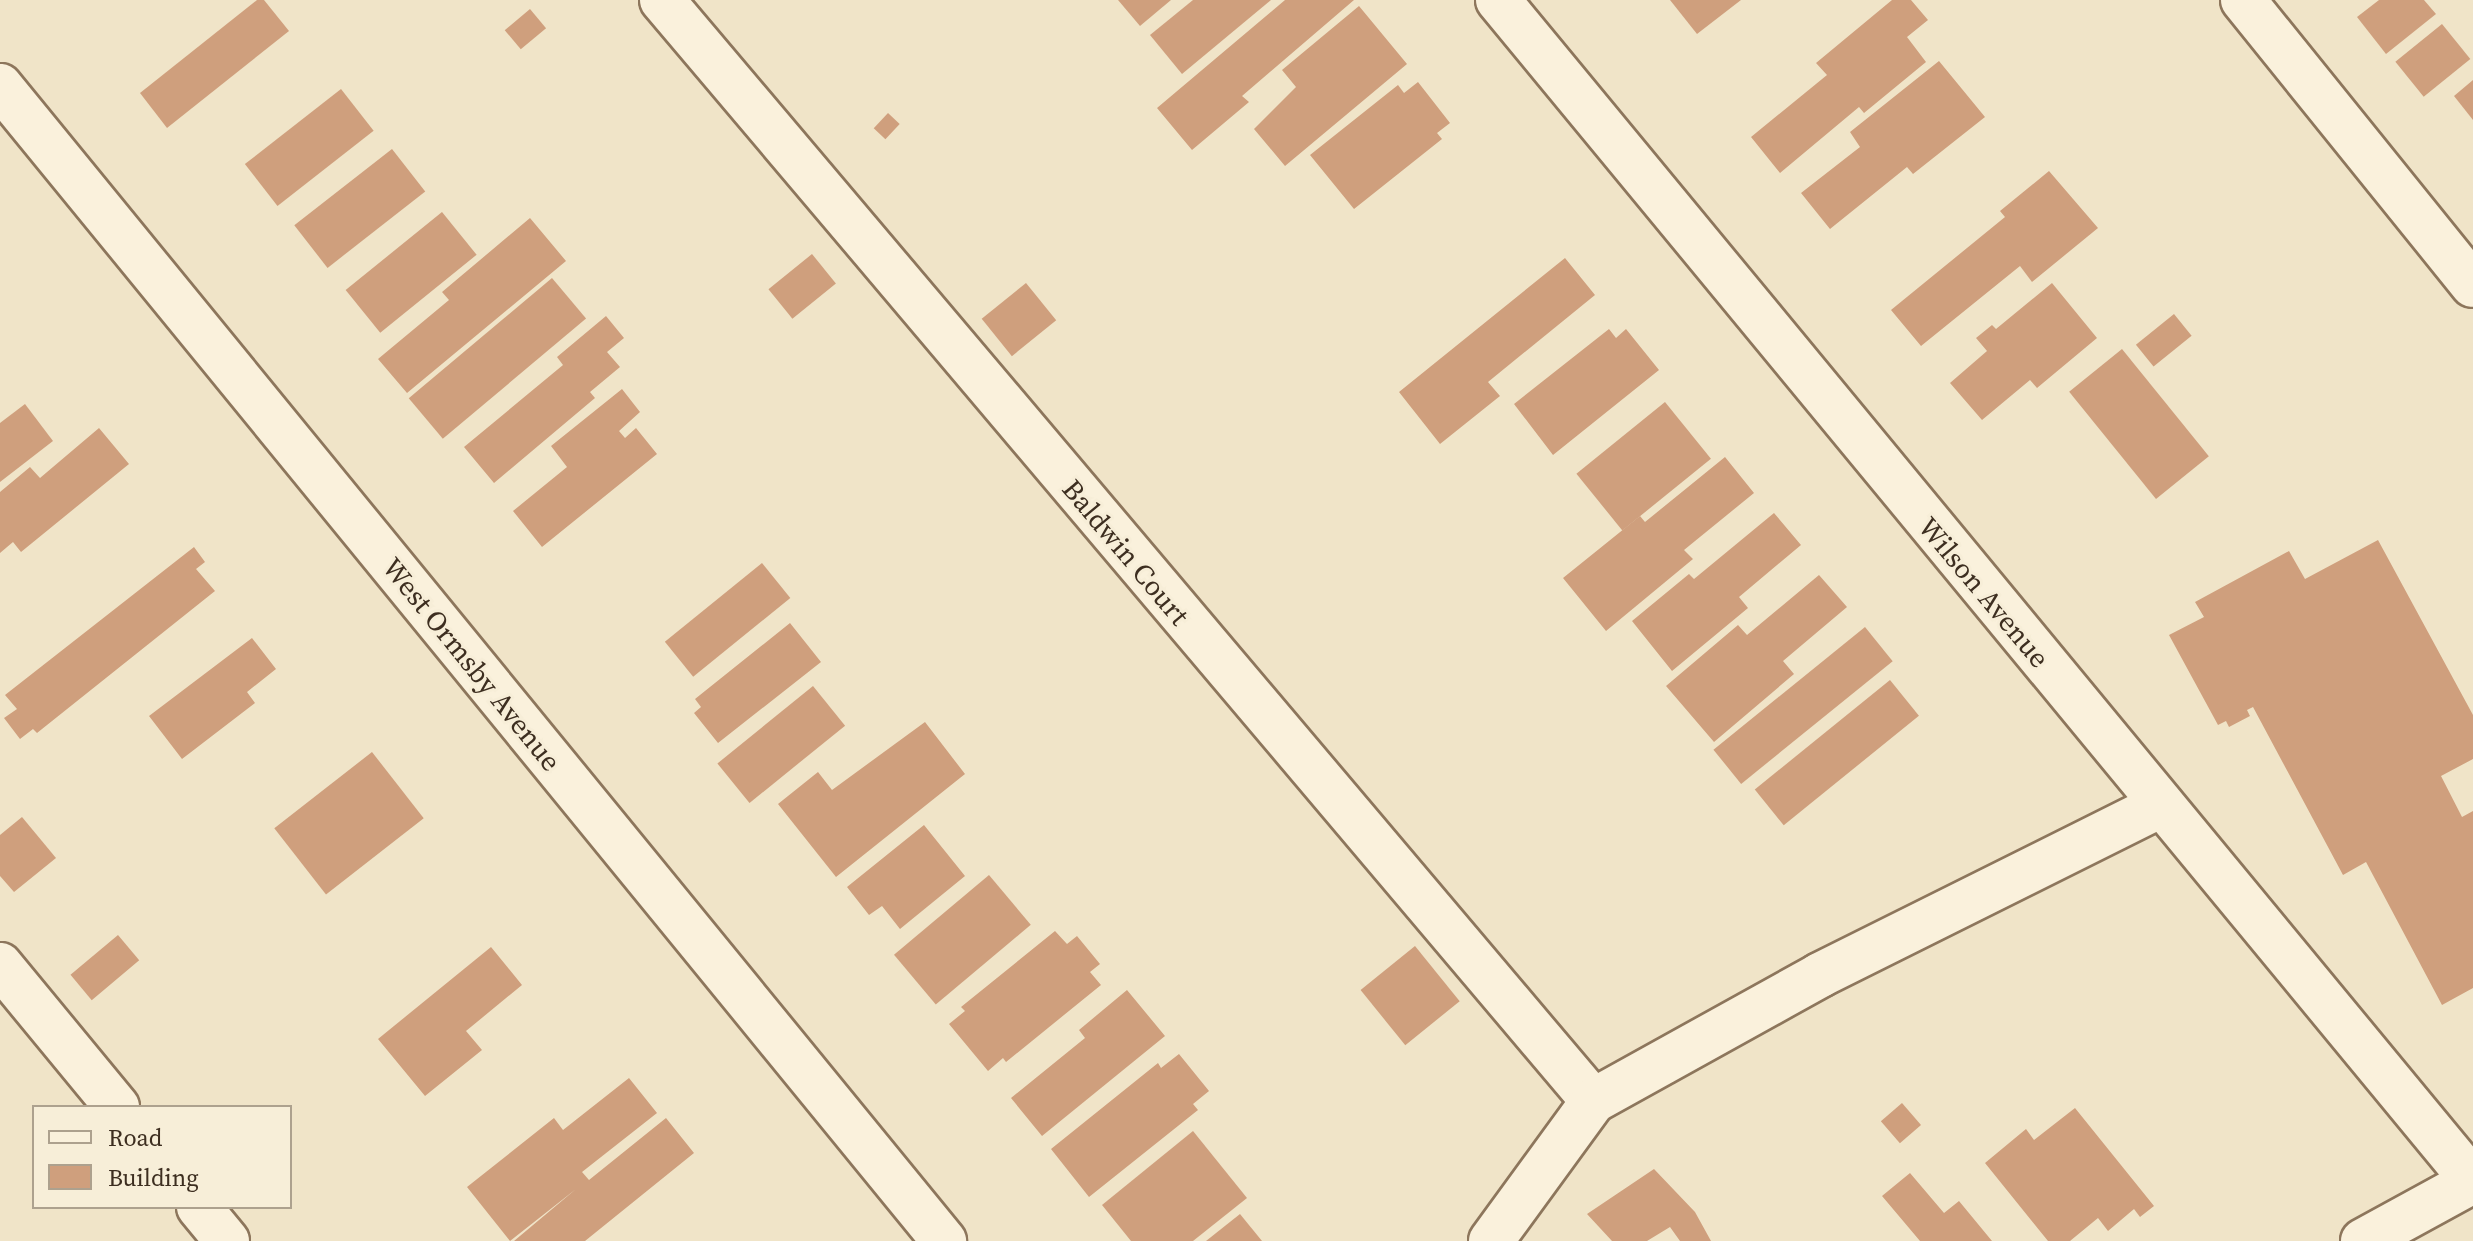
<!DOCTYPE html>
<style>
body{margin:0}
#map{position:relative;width:2473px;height:1241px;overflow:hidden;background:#f0e4c8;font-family:"Source Serif 4",serif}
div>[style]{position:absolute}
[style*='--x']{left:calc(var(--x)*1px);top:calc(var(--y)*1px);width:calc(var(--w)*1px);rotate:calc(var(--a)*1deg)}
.building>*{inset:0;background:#cf9f7d;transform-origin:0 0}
.roads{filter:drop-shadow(2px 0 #8d765c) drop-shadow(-2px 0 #8d765c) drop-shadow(0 2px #8d765c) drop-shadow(0 -2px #8d765c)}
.minor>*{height:44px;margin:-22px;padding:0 22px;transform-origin:22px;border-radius:22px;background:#faf1dc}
span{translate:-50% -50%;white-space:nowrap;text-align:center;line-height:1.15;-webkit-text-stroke:6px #f7eed8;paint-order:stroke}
.street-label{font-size:28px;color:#3d2e20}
.legend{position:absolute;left:32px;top:1105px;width:260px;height:104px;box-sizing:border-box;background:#f7eed8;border:2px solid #ada18e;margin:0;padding:10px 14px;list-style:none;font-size:24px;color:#3d2e20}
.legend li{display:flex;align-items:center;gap:16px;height:40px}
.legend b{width:40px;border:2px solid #ada18e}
</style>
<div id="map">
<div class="building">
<div style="clip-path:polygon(257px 0,264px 0,289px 31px,167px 128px,140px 93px)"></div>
<div style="clip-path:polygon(1118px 0,1171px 0,1140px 26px)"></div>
<div style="clip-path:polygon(1193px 0,1271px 0,1182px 74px,1150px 35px)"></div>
<div style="clip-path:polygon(1285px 0,1354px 0,1242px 96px,1249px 102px,1192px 150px,1157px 108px)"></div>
<div style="clip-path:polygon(1670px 0,1741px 0,1697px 34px)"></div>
<div style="clip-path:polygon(1892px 0,1911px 0,1928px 20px,1907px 37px,1926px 62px,1864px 113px,1859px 107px,1780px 173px,1751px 137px,1827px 75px,1816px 63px)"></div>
<div style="clip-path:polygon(2379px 0,2424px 0,2436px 14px,2386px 54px,2357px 17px)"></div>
<div style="clip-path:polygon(1359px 6px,1407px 64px,1285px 166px,1254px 129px,1296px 87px,1282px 70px)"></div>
<div style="left:530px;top:9px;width:25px;height:33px;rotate:50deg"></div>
<div style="left:2442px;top:24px;width:45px;height:60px;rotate:51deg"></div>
<div style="clip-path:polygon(1939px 61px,1985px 117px,1913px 174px,1907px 167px,1830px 229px,1801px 193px,1860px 147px,1850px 132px)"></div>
<div style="clip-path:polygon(2473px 80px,2473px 120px,2454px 96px)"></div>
<div style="clip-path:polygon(1418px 82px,1450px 123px,1437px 133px,1442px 139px,1354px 209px,1310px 155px,1398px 85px,1404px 93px)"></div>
<div style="left:341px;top:89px;width:53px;height:122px;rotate:52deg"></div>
<div style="left:888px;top:113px;width:16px;height:21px;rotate:43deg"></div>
<div style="left:392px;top:149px;width:54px;height:124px;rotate:52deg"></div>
<div style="clip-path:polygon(2049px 171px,2098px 228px,2032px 282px,2020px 266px,1921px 346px,1891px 310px,2005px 217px,2000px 211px)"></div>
<div style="left:442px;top:212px;width:55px;height:124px;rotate:51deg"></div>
<div style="clip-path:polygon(530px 218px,566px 261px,407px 393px,378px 359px,449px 300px,442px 292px)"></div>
<div style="left:812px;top:254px;width:38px;height:56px;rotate:51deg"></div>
<div style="clip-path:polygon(1565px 258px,1595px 295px,1488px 382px,1500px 396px,1440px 444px,1399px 392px)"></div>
<div style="left:552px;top:278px;width:53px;height:187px;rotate:50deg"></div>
<div style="left:1026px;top:283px;width:48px;height:57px;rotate:51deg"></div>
<div style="clip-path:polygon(2052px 283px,2097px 338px,2037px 388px,2030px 380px,1982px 420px,1950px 383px,1987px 351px,1976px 338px,1992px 325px,1996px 329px)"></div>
<div style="left:2174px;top:314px;width:28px;height:49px;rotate:51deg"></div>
<div style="clip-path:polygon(606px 316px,624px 338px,607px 352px,620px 367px,590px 392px,595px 398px,494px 483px,464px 447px,563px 365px,557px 357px)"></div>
<div style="clip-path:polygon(1609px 329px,1616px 338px,1626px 329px,1659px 370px,1553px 455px,1514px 404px)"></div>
<div style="left:2122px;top:349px;width:138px;height:68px;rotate:51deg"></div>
<div style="clip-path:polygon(622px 389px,640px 412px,619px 431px,625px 438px,636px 428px,657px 454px,542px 547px,513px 511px,567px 467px,551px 446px)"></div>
<div style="left:1665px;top:402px;width:73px;height:114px;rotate:51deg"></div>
<div style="clip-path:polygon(25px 404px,53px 441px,0 482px,0 423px)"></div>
<div style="clip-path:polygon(99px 428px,129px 464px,21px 552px,13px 542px,0 553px,0 492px,30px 467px,40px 478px)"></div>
<div style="clip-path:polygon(1725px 457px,1754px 493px,1684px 550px,1693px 559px,1606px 631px,1563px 578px,1640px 516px,1645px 522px)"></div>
<div style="clip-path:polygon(1774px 513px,1801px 545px,1739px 597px,1748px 608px,1672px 671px,1632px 621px,1689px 574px,1694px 579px)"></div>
<div style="clip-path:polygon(2378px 540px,2473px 715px,2473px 759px,2441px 776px,2462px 817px,2473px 811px,2473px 988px,2442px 1005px,2366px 862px,2343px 875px,2253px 707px,2247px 710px,2250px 716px,2229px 727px,2226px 721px,2218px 725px,2169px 635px,2204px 617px,2195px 602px,2289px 551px,2305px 579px)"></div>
<div style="clip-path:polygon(194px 547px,205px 562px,196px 569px,215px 591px,37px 733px,33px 729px,20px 739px,4px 718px,17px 709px,5px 695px)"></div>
<div style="left:762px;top:563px;width:45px;height:125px;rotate:51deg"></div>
<div style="clip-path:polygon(1819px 575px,1847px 607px,1783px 661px,1794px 674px,1714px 742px,1666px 686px,1738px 625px,1747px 635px)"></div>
<div style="clip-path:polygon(790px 623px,821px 662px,718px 743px,694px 713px,701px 707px,695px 699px)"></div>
<div style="left:1865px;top:627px;width:44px;height:195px;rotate:51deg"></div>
<div style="clip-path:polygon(252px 638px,276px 669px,247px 692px,255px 703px,182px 759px,149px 716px)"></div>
<div style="left:1890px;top:680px;width:46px;height:174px;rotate:51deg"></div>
<div style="left:813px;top:686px;width:51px;height:123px;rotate:51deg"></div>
<div style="clip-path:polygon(925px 722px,965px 774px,836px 877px,778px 804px,818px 772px,832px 790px)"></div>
<div style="left:372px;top:752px;width:84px;height:124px;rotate:52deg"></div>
<div style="clip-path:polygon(22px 817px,56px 858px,14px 892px,0 876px,0 835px)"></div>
<div style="clip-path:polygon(924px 825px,965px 876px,900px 929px,882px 906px,869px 915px,847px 887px)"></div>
<div style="left:989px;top:875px;width:65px;height:124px;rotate:50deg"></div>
<div style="clip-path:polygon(1055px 931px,1067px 944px,1077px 936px,1100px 964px,1090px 972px,1101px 985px,1006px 1062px,1003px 1058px,988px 1071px,949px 1024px,965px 1011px,961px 1007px)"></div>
<div style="left:118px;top:935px;width:33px;height:62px;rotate:50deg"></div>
<div style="left:1415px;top:946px;width:71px;height:70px;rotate:51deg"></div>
<div style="clip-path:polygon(491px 947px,522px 985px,466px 1031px,482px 1050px,425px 1096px,378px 1039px)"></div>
<div style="clip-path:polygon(1127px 990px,1165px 1036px,1042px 1136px,1011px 1098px,1085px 1038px,1079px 1030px)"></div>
<div style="clip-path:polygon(1179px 1054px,1209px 1091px,1193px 1104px,1198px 1110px,1089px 1197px,1051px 1149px,1158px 1063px,1161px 1068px)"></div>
<div style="clip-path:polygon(629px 1078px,657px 1113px,582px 1172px,589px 1180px,666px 1118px,694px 1153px,585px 1241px,514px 1241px,576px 1189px,510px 1241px,467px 1187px,554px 1118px,563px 1130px)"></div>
<div style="left:1902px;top:1103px;width:29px;height:28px;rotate:49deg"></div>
<div style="clip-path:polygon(2075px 1108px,2154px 1206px,2140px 1217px,2134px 1209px,2108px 1231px,2098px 1218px,2070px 1241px,2048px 1241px,1985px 1163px,2026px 1129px,2034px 1140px)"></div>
<div style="clip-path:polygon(1193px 1131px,1247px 1198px,1193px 1241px,1131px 1241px,1102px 1205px)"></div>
<div style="clip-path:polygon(1654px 1169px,1695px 1212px,1711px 1241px,1680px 1241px,1670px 1227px,1647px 1241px,1612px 1241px,1587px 1214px)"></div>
<div style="clip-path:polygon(1910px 1173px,1944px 1213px,1959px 1201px,1992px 1241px,1920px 1241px,1882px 1196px)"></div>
<div style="clip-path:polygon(1240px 1214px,1262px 1241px,1206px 1241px)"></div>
</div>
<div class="roads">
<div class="minor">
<div style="--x:662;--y:0;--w:1442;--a:49.78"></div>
<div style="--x:1498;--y:0;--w:1531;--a:50.46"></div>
<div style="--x:2243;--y:0;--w:366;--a:51.1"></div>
<div style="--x:0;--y:86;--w:1492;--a:50.74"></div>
<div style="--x:0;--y:965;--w:184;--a:50.5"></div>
<div style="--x:199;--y:1207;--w:44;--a:50.5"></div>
<div style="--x:1491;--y:1241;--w:173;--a:-53.9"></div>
<div style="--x:1593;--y:1101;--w:260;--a:-29"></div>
<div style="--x:1820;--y:975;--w:381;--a:-26.5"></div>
<div style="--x:2363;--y:1241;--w:125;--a:-28.6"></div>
</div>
</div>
<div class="street-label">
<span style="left:1126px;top:552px;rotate:50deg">Baldwin Court</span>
<span style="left:1984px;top:592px;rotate:50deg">Wilson Avenue</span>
<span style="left:472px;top:664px;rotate:51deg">West Ormsby Avenue</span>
</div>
<ul class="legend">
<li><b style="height:10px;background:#faf1dc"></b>Road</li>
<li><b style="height:22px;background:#cf9f7d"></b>Building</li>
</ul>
</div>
